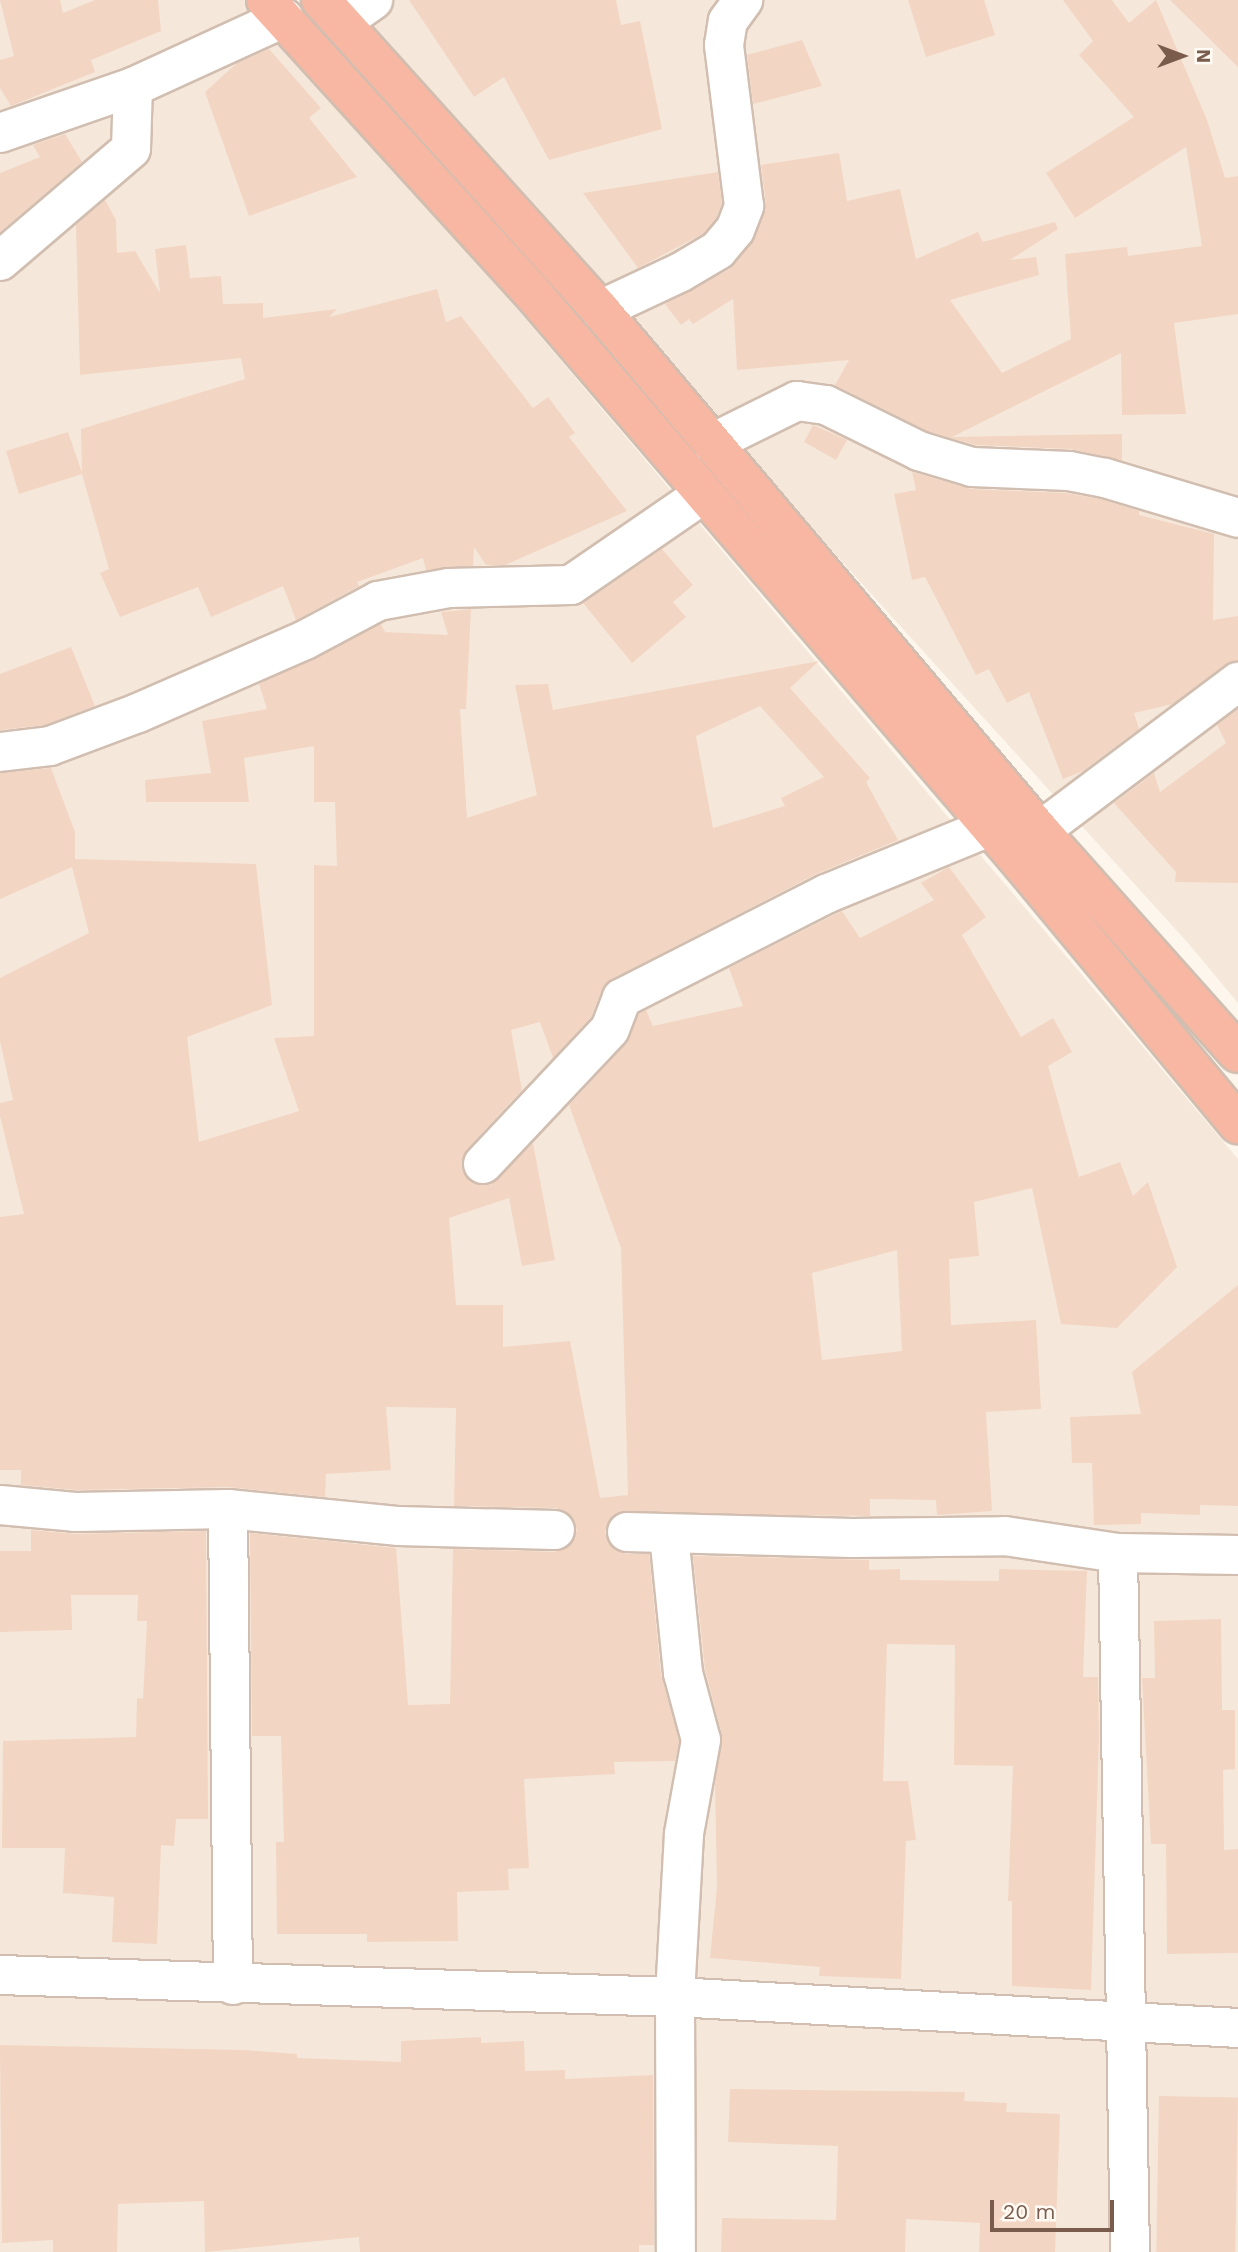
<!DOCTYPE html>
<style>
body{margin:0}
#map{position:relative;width:1238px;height:2252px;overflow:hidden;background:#fdf6ec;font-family:"Work Sans",sans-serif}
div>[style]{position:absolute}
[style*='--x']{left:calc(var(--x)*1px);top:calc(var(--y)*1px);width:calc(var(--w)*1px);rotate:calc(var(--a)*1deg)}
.residential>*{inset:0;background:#f5e8da}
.building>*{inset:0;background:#f3d5c3;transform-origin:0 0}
.roads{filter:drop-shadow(2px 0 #d1beb0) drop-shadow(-2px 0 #d1beb0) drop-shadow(0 2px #d1beb0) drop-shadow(0 -2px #d1beb0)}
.minor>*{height:38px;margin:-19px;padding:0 19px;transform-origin:19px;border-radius:19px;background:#fff}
.highway>*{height:38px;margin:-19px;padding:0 19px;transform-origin:19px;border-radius:19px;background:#f7b7a3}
span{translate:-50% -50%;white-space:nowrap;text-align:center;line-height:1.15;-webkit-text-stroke:6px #fffaf3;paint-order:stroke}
.north{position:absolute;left:1147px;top:21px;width:70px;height:70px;-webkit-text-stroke:5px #fffaf3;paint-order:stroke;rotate:90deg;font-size:19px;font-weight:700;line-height:28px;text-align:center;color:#7a5c4d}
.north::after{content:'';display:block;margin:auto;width:24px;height:32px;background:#7a5c4d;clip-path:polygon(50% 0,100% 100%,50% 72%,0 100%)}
.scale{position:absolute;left:990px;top:2200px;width:124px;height:32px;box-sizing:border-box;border:4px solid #7a5c4d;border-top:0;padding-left:9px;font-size:21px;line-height:24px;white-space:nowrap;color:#7a5c4d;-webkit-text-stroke:5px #fffaf3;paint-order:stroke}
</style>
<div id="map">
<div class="residential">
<div style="clip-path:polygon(0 0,252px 0,267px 14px,1238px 1159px,1238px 2252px,0 2252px)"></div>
<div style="clip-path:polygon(332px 0,1238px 0,1238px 1003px,1188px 943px)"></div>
</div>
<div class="building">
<div style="clip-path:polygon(0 0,60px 0,63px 13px,95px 0,158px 0,161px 31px,91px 60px,95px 72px,11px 106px,0 88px,0 60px,14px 56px)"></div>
<div style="clip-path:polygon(409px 0,616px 0,621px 25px,640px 21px,662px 129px,549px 160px,504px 77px,474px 97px)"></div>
<div style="clip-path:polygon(908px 0,984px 0,995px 35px,926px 57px)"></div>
<div style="clip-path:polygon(1063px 0,1112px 0,1129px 23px,1156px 0,1207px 120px,1225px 178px,1238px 176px,1238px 314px,1174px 323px,1186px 414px,1122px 415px,1121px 353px,952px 437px,1122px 434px,1122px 460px,1070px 449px,976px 445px,927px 431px,835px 385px,849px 360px,737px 370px,733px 299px,693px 324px,689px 319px,681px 325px,665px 304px,730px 269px,755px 238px,766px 204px,761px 165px,839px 153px,847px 201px,900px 189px,916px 259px,978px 232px,983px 242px,1055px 222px,1058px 229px,1010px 260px,1036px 257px,1039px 275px,950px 300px,1002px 373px,1071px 339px,1065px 254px,1127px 247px,1128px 256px,1202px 246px,1186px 147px,1075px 218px,1046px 173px,1134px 117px,1079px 55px,1093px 41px)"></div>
<div style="clip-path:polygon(1170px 0,1238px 0,1238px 67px)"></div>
<div style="clip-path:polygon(802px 40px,822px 86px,753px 104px,747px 55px)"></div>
<div style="clip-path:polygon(269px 49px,321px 108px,309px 118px,357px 177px,249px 216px,205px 92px,237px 63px)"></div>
<div style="clip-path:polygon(65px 134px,82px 162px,0 232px,0 173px,40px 157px,33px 145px)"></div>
<div style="clip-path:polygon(718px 172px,722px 203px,716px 219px,704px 233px,638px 268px,583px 193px)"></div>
<div style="clip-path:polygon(105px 200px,116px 220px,117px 253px,135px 251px,160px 293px,155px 249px,186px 245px,190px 278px,221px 276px,223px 304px,263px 303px,263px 318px,337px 309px,329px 317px,437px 289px,446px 322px,461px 316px,533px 408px,548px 397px,575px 433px,569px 437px,627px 511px,505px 565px,486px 565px,474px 547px,473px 566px,426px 570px,423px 558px,357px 582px,359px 586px,296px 620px,283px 586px,211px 617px,198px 587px,120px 617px,100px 573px,109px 569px,82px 474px,19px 494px,6px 451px,68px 432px,82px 473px,81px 429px,245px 379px,241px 358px,80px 375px,76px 225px)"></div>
<div style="clip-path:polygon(813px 425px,847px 440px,836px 460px,804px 442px)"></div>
<div style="clip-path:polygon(912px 472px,971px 489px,1066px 493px,1100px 499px,1139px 511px,1139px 515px,1214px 534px,1213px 620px,1238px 616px,1238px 661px,1225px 665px,1173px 704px,1134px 713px,1139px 729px,1083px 771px,1063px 779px,1029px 692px,1007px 703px,989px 669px,976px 675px,925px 577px,912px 580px,894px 494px,916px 490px)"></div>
<div style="clip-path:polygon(662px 549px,693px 585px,673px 602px,686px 617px,632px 663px,583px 603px)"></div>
<div style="clip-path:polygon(evenodd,471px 609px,466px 709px,460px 709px,467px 818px,537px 795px,515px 685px,548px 684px,553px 710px,819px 661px,790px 688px,870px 778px,866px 782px,898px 840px,816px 874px,612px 979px,602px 990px,591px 1017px,553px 1058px,540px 1022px,511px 1030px,522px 1090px,467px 1149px,462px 1170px,469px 1180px,490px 1185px,533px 1143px,555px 1260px,522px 1266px,509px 1198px,449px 1218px,456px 1305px,503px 1305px,503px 1347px,570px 1341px,600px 1498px,628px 1495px,621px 1248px,569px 1105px,626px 1044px,639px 1014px,646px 1010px,653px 1026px,743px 1006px,729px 968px,842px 911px,860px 938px,934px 900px,921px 883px,949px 867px,986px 917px,962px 935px,1021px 1037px,1053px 1018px,1072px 1052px,1048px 1066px,1079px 1177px,1120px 1162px,1133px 1196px,1148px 1182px,1177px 1267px,1117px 1328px,1061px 1324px,1032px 1188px,974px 1202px,979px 1256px,949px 1259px,951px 1325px,1036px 1320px,1041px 1409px,986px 1412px,992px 1511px,937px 1515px,936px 1500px,870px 1499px,870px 1516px,616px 1513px,605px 1531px,608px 1543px,626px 1554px,649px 1554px,661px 1675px,679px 1741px,675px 1761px,614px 1762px,615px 1774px,524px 1779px,529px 1868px,508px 1869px,509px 1890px,457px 1892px,458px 1941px,367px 1942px,367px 1934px,277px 1934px,276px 1842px,284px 1842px,281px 1736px,252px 1736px,250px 1533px,396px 1548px,408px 1705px,450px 1704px,453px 1549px,555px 1552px,573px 1542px,577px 1530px,567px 1512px,556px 1508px,454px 1506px,456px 1408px,386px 1407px,391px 1470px,326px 1474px,325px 1497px,228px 1487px,76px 1490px,21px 1485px,21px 1470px,0 1470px,0 1217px,24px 1214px,0 1116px,0 1103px,13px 1100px,0 1041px,0 978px,89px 933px,72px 867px,0 899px,0 773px,51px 768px,75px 832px,75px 859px,256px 864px,272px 1005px,187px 1037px,199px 1142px,299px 1111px,274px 1038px,314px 1036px,314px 865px,337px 866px,335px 802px,314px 802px,314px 746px,244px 758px,249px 802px,146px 802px,145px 780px,211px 773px,202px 721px,267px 709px,259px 684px,381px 624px,385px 632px,448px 635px,441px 612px,471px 609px,760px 706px,824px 777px,781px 798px,785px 806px,713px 828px,696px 736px,760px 706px,471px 609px,897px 1250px,902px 1351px,822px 1360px,812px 1273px,897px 1250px)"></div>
<div style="clip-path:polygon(71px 647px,95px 706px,45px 725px,0 730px,0 674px)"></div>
<div style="clip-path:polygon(1238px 709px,1238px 883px,1175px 882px,1176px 872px,1114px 803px,1154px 773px,1160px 792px,1226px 743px,1217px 725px)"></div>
<div style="clip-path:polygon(1238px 1285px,1238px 1506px,1200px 1505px,1200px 1515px,1141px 1513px,1141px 1524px,1094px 1525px,1092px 1463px,1072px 1463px,1070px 1417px,1141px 1414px,1132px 1372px)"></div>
<div style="clip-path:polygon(31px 1530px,75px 1534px,206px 1531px,208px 1819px,176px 1819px,174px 1846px,161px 1845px,157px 1944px,112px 1942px,114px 1897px,63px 1893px,65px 1848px,2px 1848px,3px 1741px,136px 1737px,137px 1698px,143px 1699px,147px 1621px,137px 1621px,138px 1595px,71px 1595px,72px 1630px,0 1632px,0 1551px,31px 1551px)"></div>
<div style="clip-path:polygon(693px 1556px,869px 1560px,869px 1570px,900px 1569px,900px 1580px,999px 1581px,999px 1569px,1087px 1571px,1083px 1677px,1098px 1677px,1099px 1737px,1091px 1990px,1012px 1986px,1012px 1901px,1008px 1901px,1013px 1766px,954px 1765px,955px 1645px,887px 1644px,883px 1781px,908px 1781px,916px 1840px,906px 1841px,901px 1979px,819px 1976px,820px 1967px,710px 1958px,717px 1887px,715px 1785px,722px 1735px,705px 1669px)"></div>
<div style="clip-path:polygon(1221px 1619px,1222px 1710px,1235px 1710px,1235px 1769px,1223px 1770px,1224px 1850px,1238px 1849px,1238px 1953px,1167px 1954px,1166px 1844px,1151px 1844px,1142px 1678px,1155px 1678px,1154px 1621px)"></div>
<div style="clip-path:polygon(481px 2037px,481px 2043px,524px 2041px,525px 2071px,565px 2070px,565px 2079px,653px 2075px,654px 2245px,639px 2245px,639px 2252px,360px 2252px,359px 2237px,205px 2252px,204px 2201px,118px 2204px,117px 2252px,53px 2252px,53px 2240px,2px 2243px,0 2045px,244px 2050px,297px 2054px,297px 2058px,401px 2062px,401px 2041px)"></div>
<div style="clip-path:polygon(730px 2089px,965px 2092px,964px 2101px,1007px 2103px,1006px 2112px,1060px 2114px,1055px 2252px,979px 2252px,980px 2223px,906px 2219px,905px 2252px,721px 2252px,722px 2218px,836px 2220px,838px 2146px,728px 2142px)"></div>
<div style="left:1159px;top:2096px;width:79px;height:156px;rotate:1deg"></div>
</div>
<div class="roads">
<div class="minor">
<div style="--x:342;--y:22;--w:38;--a:-35"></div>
<div style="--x:0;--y:133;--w:141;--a:-19.1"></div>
<div style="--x:133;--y:87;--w:166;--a:-24.6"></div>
<div style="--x:0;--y:261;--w:172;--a:-40.5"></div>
<div style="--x:131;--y:149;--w:62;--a:-88.2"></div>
<div style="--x:600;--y:310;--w:89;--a:-25.1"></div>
<div style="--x:681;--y:272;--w:43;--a:-30.7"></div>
<div style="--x:718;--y:250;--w:26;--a:-50"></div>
<div style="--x:735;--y:230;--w:26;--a:-69"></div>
<div style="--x:744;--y:206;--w:162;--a:-97.1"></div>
<div style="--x:724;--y:45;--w:24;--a:-81"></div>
<div style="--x:728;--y:21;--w:26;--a:-54"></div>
<div style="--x:712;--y:443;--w:95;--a:-26.3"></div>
<div style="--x:797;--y:401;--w:29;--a:8"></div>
<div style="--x:826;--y:405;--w:104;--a:26.3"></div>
<div style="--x:919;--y:451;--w:55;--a:16.8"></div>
<div style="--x:972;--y:467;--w:97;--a:2.4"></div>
<div style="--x:1069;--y:471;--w:37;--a:11"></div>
<div style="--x:1105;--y:478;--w:139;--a:16.7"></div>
<div style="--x:0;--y:752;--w:50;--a:-6.8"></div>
<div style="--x:50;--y:746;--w:94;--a:-20.6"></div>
<div style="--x:138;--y:713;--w:182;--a:-23.6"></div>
<div style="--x:305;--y:640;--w:83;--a:-28.1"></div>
<div style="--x:378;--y:601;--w:72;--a:-10.4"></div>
<div style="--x:449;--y:588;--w:122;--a:-1.4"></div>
<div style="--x:571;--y:585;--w:159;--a:-34.5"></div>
<div style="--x:1040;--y:831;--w:248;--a:-37"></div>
<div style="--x:483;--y:1164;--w:185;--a:-46.7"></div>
<div style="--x:610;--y:1029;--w:33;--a:-69"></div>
<div style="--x:622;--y:998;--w:229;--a:-27"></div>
<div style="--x:826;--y:894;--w:176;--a:-22.3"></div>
<div style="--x:0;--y:1505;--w:75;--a:5.3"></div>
<div style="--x:75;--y:1512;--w:153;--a:-1.1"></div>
<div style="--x:228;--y:1509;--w:172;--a:5.7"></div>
<div style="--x:399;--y:1526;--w:156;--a:1.5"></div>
<div style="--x:228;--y:1509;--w:476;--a:89.4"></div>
<div style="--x:627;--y:1532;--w:225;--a:1.5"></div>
<div style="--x:852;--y:1538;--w:153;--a:-0.7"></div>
<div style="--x:1005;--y:1536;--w:114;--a:8.6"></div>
<div style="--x:1118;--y:1553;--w:120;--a:1"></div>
<div style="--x:669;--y:1535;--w:139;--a:84.2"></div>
<div style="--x:683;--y:1673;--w:69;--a:75"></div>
<div style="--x:701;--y:1740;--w:96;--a:100.3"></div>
<div style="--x:684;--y:1834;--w:163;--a:93.2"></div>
<div style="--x:675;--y:1997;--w:255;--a:89.8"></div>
<div style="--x:1118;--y:1553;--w:699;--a:89.02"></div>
<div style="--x:0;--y:1975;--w:675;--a:1.87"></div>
<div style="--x:675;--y:1997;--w:564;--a:3.15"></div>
</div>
<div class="highway">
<div style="--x:266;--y:0;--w:391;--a:47.7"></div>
<div style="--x:529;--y:289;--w:759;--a:49.38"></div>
<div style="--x:1023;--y:865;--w:337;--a:50.3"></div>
<div style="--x:321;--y:0;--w:417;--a:48"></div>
<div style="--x:600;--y:310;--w:682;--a:49.82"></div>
<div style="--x:1040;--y:831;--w:297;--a:48.3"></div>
</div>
</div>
<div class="north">N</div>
<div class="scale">20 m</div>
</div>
